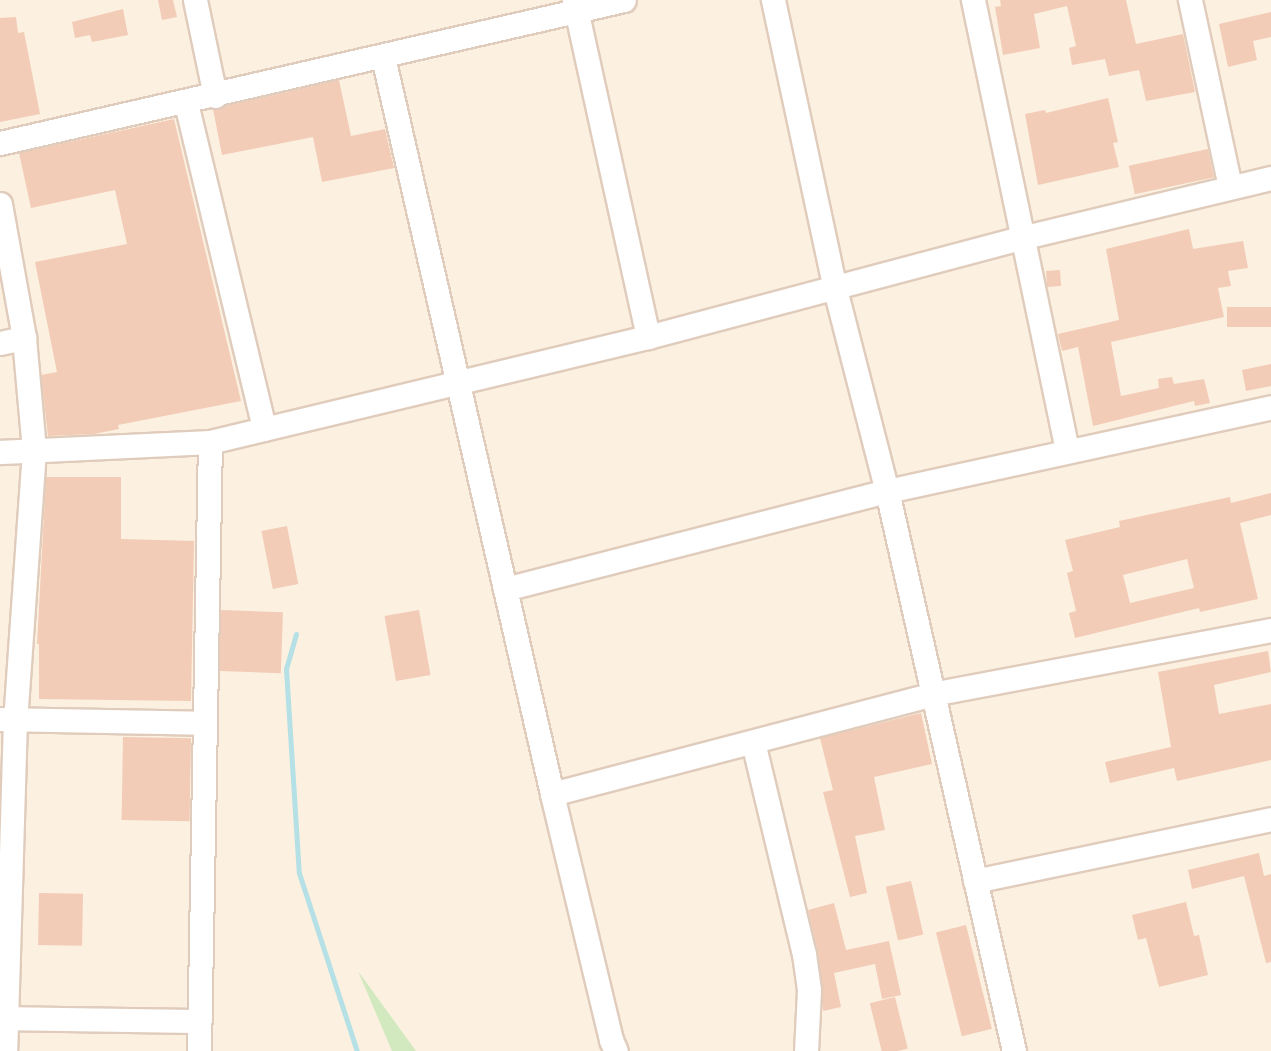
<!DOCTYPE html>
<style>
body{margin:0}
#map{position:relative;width:1271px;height:1051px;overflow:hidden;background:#fcf0e0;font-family:Roboto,sans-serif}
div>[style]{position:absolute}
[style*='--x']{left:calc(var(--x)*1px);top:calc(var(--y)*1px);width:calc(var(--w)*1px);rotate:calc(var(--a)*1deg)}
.green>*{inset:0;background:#d2e9bf}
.stream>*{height:5px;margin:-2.5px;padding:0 2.5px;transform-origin:2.5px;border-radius:2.5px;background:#b5e0e5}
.building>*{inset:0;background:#f2ccb7;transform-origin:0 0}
.roads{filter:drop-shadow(2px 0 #e0ccbc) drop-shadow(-2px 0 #e0ccbc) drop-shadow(0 2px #e0ccbc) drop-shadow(0 -2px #e0ccbc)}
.minor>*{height:23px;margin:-11.5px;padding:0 11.5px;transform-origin:11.5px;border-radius:11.5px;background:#fff}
span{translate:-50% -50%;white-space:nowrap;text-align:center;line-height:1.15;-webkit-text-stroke:5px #fff4e6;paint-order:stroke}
</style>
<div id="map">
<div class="green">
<div style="clip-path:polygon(358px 971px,416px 1051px,392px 1051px)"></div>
</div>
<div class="stream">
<div style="--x:296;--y:634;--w:36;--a:106"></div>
<div style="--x:286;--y:669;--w:204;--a:86.4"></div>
<div style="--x:299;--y:873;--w:187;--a:72"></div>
</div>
<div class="building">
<div style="clip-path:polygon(158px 0,173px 0,177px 17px,162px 20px)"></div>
<div style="clip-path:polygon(1000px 0,1126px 0,1136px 44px,1183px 34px,1195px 92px,1146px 101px,1139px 70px,1109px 76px,1105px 59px,1072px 65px,1069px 48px,1076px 46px,1067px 6px,1034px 14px,1040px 48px,1003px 55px,995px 7px,1001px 6px)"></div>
<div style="clip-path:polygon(123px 9px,128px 35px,92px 42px,90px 35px,75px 38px,72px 22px)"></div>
<div style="clip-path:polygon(1271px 12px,1271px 37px,1253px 41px,1257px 60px,1228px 67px,1219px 24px)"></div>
<div style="clip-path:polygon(16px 17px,18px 33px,24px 32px,40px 114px,0 122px,0 18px)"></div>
<div style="clip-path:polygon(339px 80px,351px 136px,385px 129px,394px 168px,322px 182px,313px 137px,222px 155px,213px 109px)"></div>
<div style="clip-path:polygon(1108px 98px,1118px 142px,1113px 143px,1119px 167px,1038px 185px,1025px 114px,1045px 110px,1046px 113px)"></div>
<div style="clip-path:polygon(174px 119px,241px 401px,118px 425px,119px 429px,94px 434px,48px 436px,41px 375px,57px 372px,35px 262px,127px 244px,115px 190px,31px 208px,19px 153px)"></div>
<div style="left:1208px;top:149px;width:29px;height:81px;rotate:78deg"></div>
<div style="clip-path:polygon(1189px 229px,1193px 249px,1243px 241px,1248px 268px,1228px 271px,1231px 286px,1218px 288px,1224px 317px,1111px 342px,1121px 396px,1159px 388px,1158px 379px,1172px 377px,1174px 384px,1204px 379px,1210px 403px,1195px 406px,1194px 401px,1093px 426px,1078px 347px,1062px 351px,1058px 334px,1119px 320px,1106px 249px)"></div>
<div style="left:1060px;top:270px;width:16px;height:14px;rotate:86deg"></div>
<div style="left:1271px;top:307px;width:20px;height:44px;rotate:90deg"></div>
<div style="clip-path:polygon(1271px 364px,1271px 386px,1246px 391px,1242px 370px)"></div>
<div style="clip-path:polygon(46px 477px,121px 477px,121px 539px,194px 541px,191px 701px,39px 699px,39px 644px,37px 644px)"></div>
<div style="clip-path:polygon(evenodd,1271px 493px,1271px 515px,1240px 523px,1258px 599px,1200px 612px,1199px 608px,1075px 638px,1069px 613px,1076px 611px,1067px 573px,1073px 571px,1065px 540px,1120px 527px,1119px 521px,1230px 497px,1231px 503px,1271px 493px,1187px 559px,1194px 588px,1130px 603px,1123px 575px,1187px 559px)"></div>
<div style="left:287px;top:526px;width:59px;height:26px;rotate:79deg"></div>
<div style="left:221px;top:610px;width:62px;height:61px;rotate:2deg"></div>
<div style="left:419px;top:610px;width:66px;height:35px;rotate:80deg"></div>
<div style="clip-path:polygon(1268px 651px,1271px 672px,1214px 685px,1219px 714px,1271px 704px,1271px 760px,1177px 781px,1174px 768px,1110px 783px,1105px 762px,1171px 747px,1158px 672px)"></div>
<div style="clip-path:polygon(921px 713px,932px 764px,874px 777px,885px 830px,855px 836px,867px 893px,850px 897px,823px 792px,833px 790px,820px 738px)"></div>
<div style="left:123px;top:737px;width:68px;height:83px;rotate:1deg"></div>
<div style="clip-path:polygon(1259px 853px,1264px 876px,1271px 874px,1271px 962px,1266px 963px,1244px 876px,1192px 889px,1188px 870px)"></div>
<div style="left:911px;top:881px;width:55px;height:26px;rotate:77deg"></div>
<div style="left:39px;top:893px;width:44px;height:52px;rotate:1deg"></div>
<div style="clip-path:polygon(1186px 902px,1194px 936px,1199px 935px,1208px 975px,1159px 987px,1146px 938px,1138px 940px,1132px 915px)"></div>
<div style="clip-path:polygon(834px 903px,846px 950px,889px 941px,901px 995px,882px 999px,875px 964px,834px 973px,841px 1007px,823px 1011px,818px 952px,808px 910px)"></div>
<div style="left:966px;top:925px;width:107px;height:31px;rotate:76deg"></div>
<div style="left:895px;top:997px;width:53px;height:26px;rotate:76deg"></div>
</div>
<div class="roads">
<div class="minor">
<div style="--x:195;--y:0;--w:98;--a:78.2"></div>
<div style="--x:574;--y:0;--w:345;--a:77.6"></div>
<div style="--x:773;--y:0;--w:296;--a:77.9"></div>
<div style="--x:835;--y:289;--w:209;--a:75.6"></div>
<div style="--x:887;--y:491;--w:574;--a:77.22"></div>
<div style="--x:973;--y:0;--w:460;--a:78.2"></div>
<div style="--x:1190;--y:0;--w:191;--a:77.9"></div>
<div style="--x:383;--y:57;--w:756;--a:77.08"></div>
<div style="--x:552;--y:794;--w:253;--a:76.5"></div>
<div style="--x:611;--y:1040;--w:12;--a:66"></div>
<div style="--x:186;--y:103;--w:335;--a:76.5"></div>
<div style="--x:0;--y:143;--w:640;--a:-12.91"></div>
<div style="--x:0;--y:204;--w:136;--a:79.8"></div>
<div style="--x:24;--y:338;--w:112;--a:84.9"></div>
<div style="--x:34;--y:450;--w:270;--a:94"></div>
<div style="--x:15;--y:719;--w:332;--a:91.7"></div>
<div style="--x:0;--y:343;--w:25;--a:-12"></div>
<div style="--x:0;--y:452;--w:210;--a:-2.7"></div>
<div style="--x:210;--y:442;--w:450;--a:-13.5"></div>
<div style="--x:648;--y:337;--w:386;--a:-14.9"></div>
<div style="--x:1021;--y:238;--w:257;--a:-13.5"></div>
<div style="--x:505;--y:589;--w:394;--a:-14.4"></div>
<div style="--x:887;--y:491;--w:393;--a:-12.3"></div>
<div style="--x:1;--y:719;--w:203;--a:1.1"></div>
<div style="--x:753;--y:742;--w:218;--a:76.5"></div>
<div style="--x:804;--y:954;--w:36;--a:82"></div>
<div style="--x:809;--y:990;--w:61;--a:92.8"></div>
<div style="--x:552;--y:794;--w:393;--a:-14.7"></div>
<div style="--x:932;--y:694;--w:345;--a:-10.7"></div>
<div style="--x:975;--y:881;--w:302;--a:-11.8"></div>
<div style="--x:0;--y:1018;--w:199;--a:0.9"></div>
<div style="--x:199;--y:1051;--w:609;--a:-88.97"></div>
</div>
</div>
</div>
